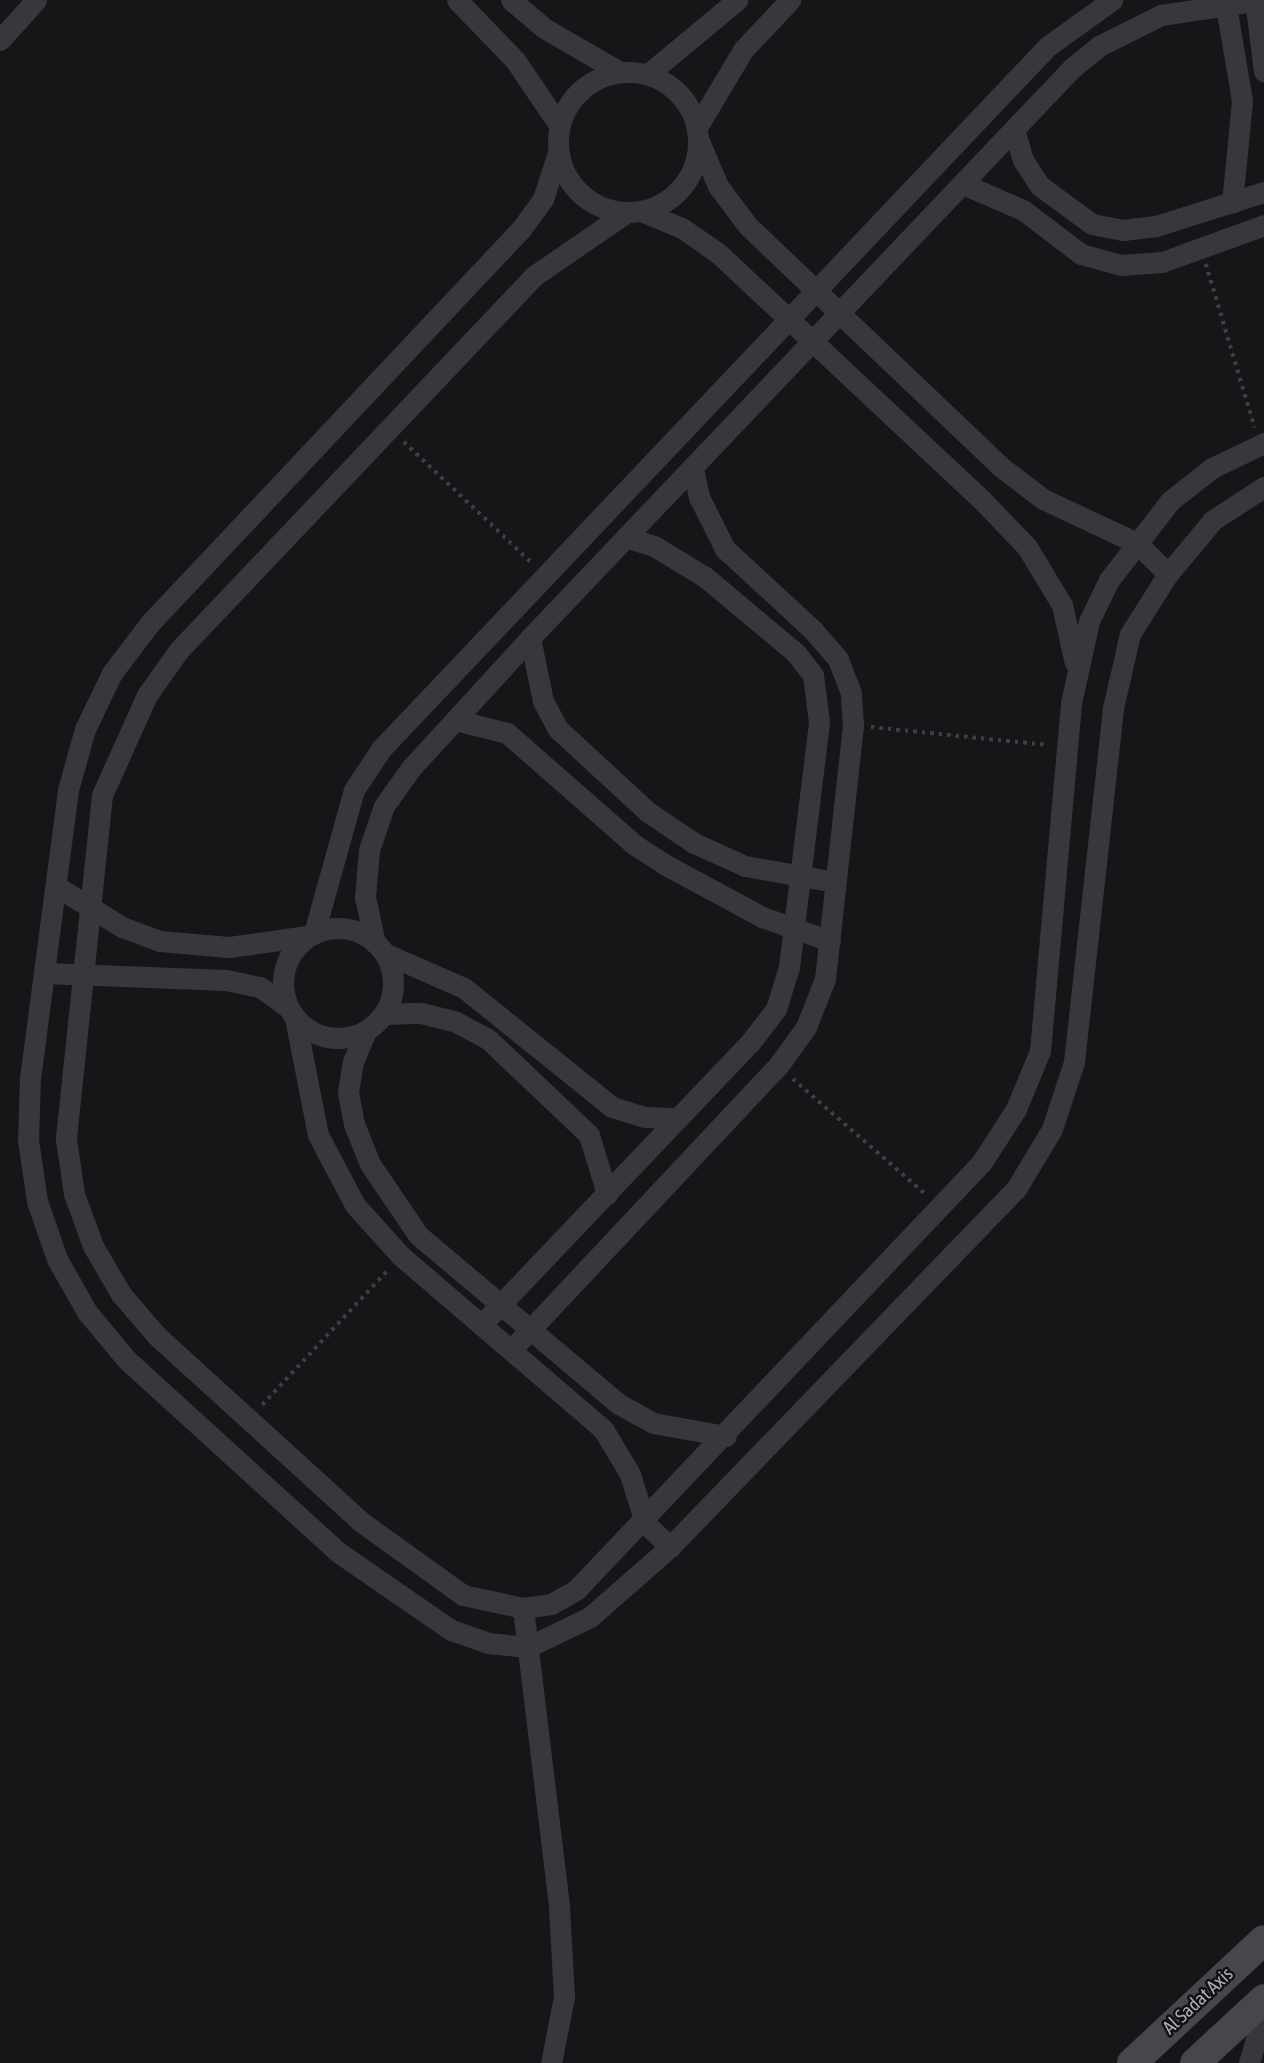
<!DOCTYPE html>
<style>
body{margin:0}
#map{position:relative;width:1264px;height:2063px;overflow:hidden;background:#161618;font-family:"Asap Condensed",sans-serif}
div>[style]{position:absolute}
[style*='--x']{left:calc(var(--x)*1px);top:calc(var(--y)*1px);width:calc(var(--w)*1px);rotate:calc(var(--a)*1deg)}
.path>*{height:3.5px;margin-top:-1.75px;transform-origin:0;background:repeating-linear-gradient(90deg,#3d3f44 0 3.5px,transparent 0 8.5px)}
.street>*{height:21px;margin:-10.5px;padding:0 10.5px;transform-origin:10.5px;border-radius:10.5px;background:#37383d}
.street>.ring{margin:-10.5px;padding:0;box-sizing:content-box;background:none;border:21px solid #37383d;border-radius:50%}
.secondary>*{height:30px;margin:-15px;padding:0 15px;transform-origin:15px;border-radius:15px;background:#45474d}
span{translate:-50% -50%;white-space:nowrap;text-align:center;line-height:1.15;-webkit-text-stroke:5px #111113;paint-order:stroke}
.street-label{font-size:19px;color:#a8adb8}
</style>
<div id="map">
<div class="path">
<div style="--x:1206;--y:264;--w:171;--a:73.4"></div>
<div style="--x:404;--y:442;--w:175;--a:43.4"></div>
<div style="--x:871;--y:727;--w:178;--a:5.8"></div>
<div style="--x:793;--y:1079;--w:174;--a:41"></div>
<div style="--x:262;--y:1405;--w:185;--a:-47"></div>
</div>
<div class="street">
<div style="--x:457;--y:0;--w:83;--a:46"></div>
<div style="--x:515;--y:60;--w:78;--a:55.9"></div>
<div style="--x:511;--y:0;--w:43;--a:40.3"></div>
<div style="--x:544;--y:28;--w:88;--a:30.1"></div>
<div style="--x:1225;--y:0;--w:102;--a:80.4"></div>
<div style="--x:1242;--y:101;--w:102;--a:95.6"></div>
<div style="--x:1255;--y:0;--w:72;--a:82.8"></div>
<div style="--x:0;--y:40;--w:54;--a:-48"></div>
<div class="ring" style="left:558px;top:72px;width:119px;height:119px"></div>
<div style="--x:648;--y:74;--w:116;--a:-39.7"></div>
<div style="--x:697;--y:127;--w:90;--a:-59.1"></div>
<div style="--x:743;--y:50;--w:69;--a:-46.8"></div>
<div style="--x:1014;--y:129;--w:32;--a:74"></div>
<div style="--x:1023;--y:160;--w:31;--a:57"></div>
<div style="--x:1040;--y:186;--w:64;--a:36.2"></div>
<div style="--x:1092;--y:224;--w:32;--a:11"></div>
<div style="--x:1123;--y:230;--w:33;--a:-7"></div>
<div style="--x:1156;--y:226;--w:113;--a:-17.5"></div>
<div style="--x:699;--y:141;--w:49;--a:67.1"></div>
<div style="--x:718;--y:186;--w:50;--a:53.1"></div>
<div style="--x:748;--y:226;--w:349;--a:43.6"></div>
<div style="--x:1001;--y:467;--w:53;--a:37.3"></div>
<div style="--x:1043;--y:499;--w:104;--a:25.1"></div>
<div style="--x:1137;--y:543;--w:44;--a:45"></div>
<div style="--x:558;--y:153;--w:48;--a:108.1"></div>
<div style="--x:543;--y:199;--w:36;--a:126"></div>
<div style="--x:522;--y:228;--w:543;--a:133.28"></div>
<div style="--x:150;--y:623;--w:63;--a:127.2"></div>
<div style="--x:112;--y:673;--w:62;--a:115.7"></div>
<div style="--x:85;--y:729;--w:63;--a:105.6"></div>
<div style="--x:68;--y:790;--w:290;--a:97.5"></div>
<div style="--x:30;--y:1078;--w:62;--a:91.8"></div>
<div style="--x:28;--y:1140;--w:62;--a:81.6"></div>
<div style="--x:37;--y:1201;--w:61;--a:71"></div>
<div style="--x:57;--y:1259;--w:61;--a:60.5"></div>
<div style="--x:87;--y:1312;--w:62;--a:50.2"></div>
<div style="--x:127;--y:1360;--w:285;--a:42.3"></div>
<div style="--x:338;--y:1552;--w:137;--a:34.6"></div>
<div style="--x:451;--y:1630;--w:39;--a:19"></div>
<div style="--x:488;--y:1643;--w:40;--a:5.7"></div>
<div style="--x:528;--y:1647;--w:69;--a:-25.8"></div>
<div style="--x:590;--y:1617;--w:106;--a:-41.2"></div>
<div style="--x:670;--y:1547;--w:498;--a:-46"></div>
<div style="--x:1016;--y:1189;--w:70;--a:-59"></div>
<div style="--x:1052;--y:1129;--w:71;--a:-71.8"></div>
<div style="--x:1074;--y:1062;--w:356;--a:-83.7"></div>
<div style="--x:1113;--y:708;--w:76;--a:-77.1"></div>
<div style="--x:1130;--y:634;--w:71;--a:-57.7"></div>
<div style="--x:1168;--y:574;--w:70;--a:-50.2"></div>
<div style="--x:1213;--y:520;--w:61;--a:-32.9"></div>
<div style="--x:963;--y:184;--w:65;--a:23.4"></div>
<div style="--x:1023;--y:210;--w:73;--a:37.2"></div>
<div style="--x:1081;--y:254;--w:41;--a:15.4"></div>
<div style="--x:1121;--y:265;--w:41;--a:-4.2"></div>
<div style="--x:1162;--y:262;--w:109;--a:-19.9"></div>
<div style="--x:641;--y:211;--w:44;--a:22.5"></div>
<div style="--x:682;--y:228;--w:44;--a:34.8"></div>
<div style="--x:718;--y:253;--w:360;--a:43.1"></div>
<div style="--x:981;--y:499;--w:66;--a:46.2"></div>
<div style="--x:1027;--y:547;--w:68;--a:58.9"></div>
<div style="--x:1062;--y:605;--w:59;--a:77.4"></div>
<div style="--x:627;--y:212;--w:113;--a:145.5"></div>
<div style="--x:534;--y:276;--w:516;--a:133.51"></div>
<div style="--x:179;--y:650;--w:55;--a:125.4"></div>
<div style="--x:147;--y:695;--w:110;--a:114.2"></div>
<div style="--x:102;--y:795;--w:346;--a:96"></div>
<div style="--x:66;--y:1139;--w:56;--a:81.7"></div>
<div style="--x:74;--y:1194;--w:55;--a:69.9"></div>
<div style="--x:93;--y:1246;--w:56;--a:59.7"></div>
<div style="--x:121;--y:1294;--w:55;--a:49.4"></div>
<div style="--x:157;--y:1336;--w:275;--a:42.3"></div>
<div style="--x:360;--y:1521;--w:127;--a:35.7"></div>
<div style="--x:463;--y:1595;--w:61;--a:12.2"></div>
<div style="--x:523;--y:1608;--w:28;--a:-8"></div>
<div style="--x:551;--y:1604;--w:29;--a:-29"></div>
<div style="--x:576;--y:1590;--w:590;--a:-46.51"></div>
<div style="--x:982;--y:1162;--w:63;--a:-57.3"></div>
<div style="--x:1016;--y:1109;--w:63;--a:-67.5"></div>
<div style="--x:1040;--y:1051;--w:349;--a:-84.9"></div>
<div style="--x:1071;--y:703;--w:84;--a:-77.6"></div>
<div style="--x:1089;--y:621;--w:46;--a:-64"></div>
<div style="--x:1109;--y:580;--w:100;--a:-52.3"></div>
<div style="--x:1170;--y:501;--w:53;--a:-38.2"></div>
<div style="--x:1212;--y:468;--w:58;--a:-25.7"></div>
<div style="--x:530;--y:638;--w:64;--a:78.3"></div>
<div style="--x:543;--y:701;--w:32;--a:62"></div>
<div style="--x:558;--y:729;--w:122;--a:42.7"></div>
<div style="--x:648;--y:812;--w:55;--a:34"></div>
<div style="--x:694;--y:843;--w:56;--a:24.3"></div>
<div style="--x:745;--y:866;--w:91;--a:10.1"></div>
<div style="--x:455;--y:720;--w:54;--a:14"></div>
<div style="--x:507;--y:733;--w:170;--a:41.2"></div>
<div style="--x:635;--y:845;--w:35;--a:33"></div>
<div style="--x:664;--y:864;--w:111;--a:28.4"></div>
<div style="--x:762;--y:917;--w:72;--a:19.4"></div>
<div style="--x:56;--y:886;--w:78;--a:31.8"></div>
<div style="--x:122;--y:927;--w:40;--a:20.2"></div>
<div style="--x:160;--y:941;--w:69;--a:5"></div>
<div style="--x:229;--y:947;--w:79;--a:-8"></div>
<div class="ring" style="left:283px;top:928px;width:89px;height:89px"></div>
<div style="--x:314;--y:933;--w:148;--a:-74.4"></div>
<div style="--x:354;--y:790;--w:49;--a:-56.6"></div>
<div style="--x:381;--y:749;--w:969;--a:-46.51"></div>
<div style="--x:1048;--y:46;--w:79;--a:-35.7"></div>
<div style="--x:375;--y:943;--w:47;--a:-102.3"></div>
<div style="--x:365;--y:897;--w:47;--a:-85.1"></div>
<div style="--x:369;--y:850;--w:46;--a:-71.2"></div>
<div style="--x:384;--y:806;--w:47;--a:-54.6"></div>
<div style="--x:411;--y:768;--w:176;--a:-47.5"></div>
<div style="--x:530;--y:638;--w:787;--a:-46.44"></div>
<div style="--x:1072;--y:68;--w:35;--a:-39"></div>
<div style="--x:1099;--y:46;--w:69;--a:-26.6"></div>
<div style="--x:1161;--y:15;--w:95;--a:-8.5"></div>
<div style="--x:384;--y:953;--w:87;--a:23.6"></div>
<div style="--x:464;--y:988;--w:190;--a:38.8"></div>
<div style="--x:612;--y:1107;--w:34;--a:17"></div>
<div style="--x:645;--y:1117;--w:33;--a:2"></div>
<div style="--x:44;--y:973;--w:182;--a:2.2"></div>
<div style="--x:226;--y:980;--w:35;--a:12"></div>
<div style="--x:260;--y:987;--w:34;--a:36"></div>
<div style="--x:384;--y:1014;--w:37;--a:-2"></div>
<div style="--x:421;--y:1013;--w:36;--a:14"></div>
<div style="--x:456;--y:1022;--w:36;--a:28"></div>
<div style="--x:488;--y:1039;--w:139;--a:43.5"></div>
<div style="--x:589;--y:1135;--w:62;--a:73"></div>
<div style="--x:295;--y:1018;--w:119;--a:78.9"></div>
<div style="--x:318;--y:1135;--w:79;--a:62.1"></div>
<div style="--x:355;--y:1205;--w:69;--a:48"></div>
<div style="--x:401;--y:1256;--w:266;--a:40.6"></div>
<div style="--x:603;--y:1429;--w:52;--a:59"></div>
<div style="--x:630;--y:1474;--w:51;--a:73"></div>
<div style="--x:645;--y:1523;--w:35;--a:44"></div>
<div style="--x:366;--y:1031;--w:33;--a:113"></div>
<div style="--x:353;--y:1061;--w:32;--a:99"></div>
<div style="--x:348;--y:1093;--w:32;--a:79"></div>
<div style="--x:354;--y:1124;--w:43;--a:68.2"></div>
<div style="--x:370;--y:1164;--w:86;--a:55.9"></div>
<div style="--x:418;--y:1235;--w:263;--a:40.1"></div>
<div style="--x:619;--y:1404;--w:39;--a:29"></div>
<div style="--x:653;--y:1423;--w:74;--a:10.1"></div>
<div style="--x:481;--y:1325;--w:388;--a:-46.4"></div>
<div style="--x:749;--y:1044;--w:44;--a:-52.4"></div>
<div style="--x:776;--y:1009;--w:44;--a:-72.8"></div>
<div style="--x:789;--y:967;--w:247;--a:-83"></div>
<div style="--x:819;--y:722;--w:47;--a:-97.3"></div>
<div style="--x:813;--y:675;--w:28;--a:-128"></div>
<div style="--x:796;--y:653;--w:119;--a:-140.1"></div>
<div style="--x:705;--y:577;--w:60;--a:-148.7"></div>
<div style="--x:654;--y:546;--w:30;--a:-163"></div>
<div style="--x:511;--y:1350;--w:390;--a:-46.8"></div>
<div style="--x:778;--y:1066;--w:48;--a:-54.3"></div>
<div style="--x:806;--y:1027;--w:52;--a:-68.4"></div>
<div style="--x:825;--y:979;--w:256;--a:-83.7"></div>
<div style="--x:853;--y:725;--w:32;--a:-94"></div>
<div style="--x:851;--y:693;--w:36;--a:-111"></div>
<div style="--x:838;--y:659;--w:37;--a:-131"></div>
<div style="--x:814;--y:631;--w:121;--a:-137.3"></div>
<div style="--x:725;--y:549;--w:58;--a:-116.6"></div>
<div style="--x:699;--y:497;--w:30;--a:-102"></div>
<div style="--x:523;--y:1608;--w:301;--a:83.1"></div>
<div style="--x:559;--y:1907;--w:90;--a:86.8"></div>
<div style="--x:564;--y:1997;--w:67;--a:101.1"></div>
<div style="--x:1249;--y:2063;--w:53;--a:-73.6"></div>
</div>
<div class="secondary">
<div style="--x:1132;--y:2063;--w:180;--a:-43"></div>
<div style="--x:1195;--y:2063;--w:94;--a:-42.8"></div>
</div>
<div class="street-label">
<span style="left:1198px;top:2001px;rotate:-43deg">Al Sadat Axis</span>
</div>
</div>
